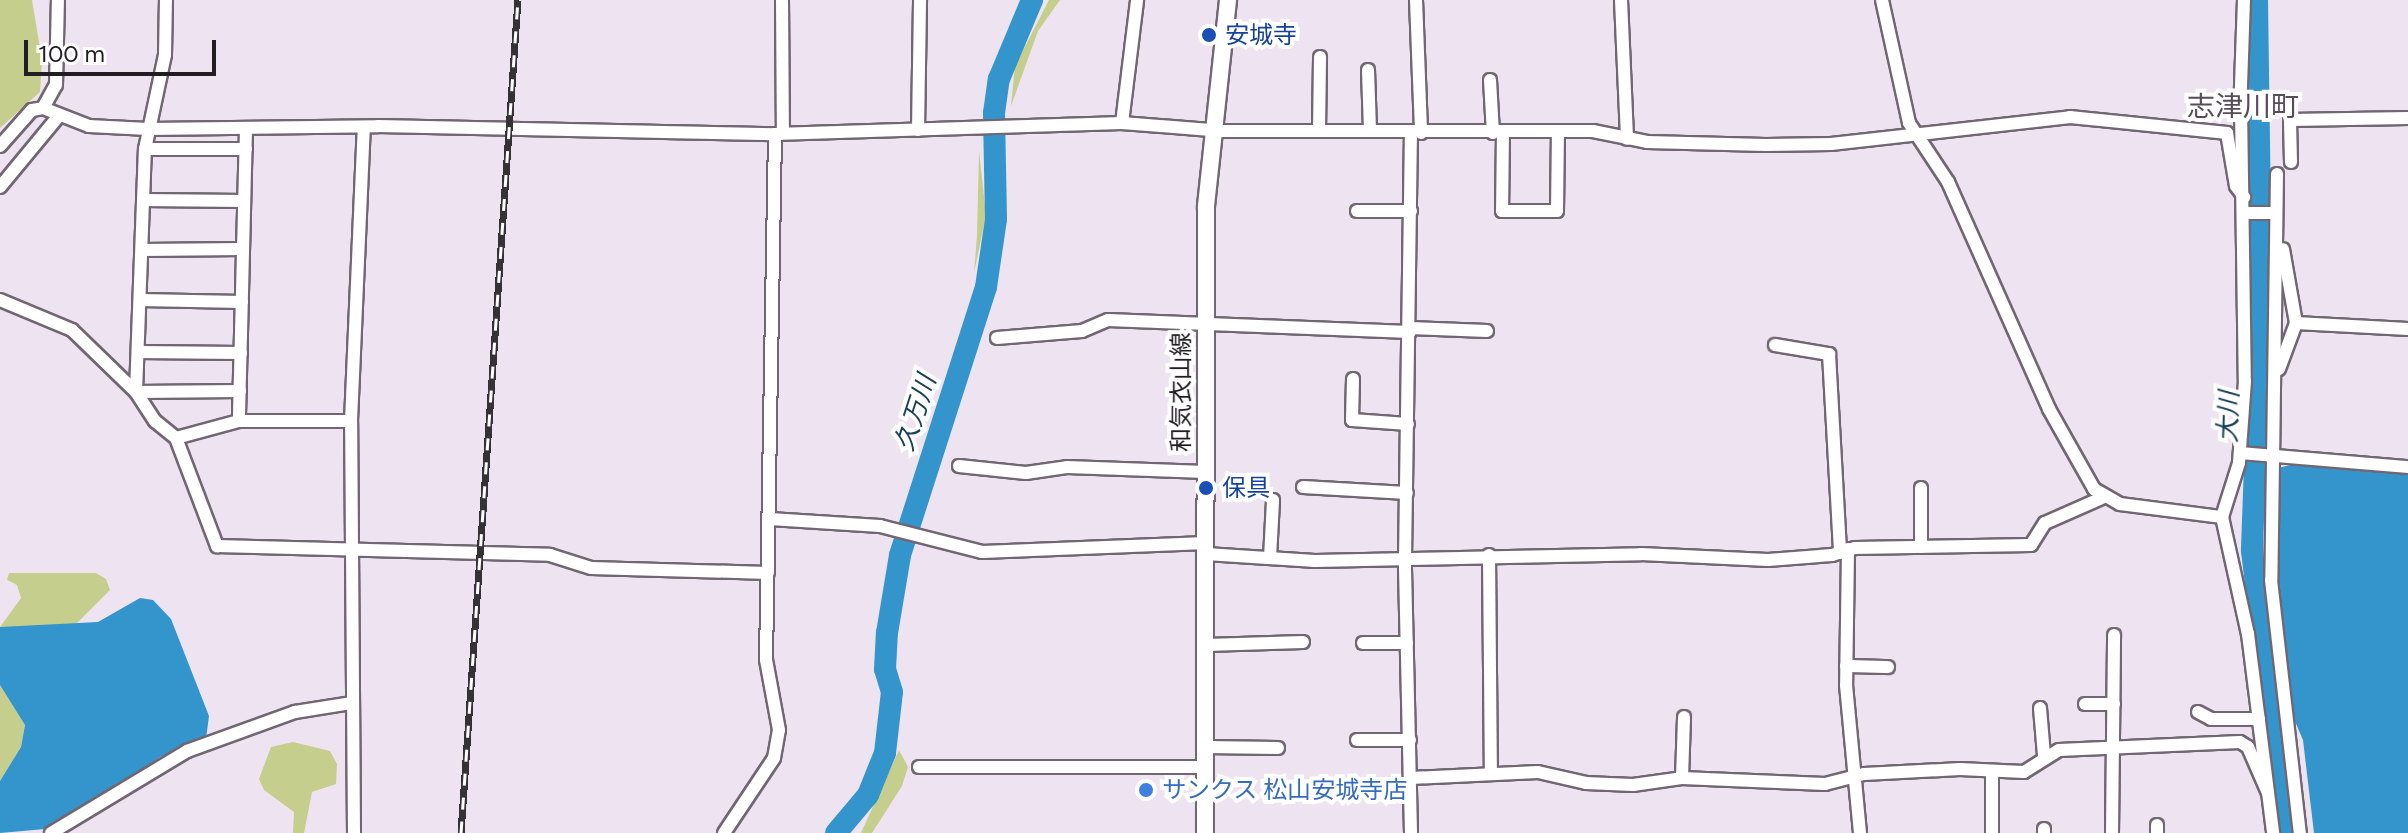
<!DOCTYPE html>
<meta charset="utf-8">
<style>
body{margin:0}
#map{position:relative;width:2408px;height:833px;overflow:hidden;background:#eee3f0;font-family:Figtree,"Noto Sans JP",sans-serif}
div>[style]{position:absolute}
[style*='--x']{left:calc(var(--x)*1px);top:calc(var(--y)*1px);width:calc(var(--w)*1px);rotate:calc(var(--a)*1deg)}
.green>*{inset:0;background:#c5ce8d}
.water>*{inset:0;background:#3495cc}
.river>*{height:22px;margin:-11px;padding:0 11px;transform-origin:11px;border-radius:11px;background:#3495cc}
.roads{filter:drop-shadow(2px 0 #716772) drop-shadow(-2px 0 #716772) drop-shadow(0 2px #716772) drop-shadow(0 -2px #716772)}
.street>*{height:12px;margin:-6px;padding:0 6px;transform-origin:6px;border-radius:6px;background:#fff}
.secondary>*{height:16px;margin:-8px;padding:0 8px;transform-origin:8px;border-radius:8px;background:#fff}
.rail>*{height:7px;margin-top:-3.5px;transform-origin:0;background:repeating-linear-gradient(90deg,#fff 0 12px,#363137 0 24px);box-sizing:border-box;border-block:2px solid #363137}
.dots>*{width:22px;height:22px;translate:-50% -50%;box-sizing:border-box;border:4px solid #fff;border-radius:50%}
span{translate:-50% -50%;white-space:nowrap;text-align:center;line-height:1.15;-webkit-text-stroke:8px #fff;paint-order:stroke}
.transit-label{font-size:24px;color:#164399}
.left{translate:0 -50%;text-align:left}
.street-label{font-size:24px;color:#211d22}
.shop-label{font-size:24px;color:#366cbe}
.water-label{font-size:26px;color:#173f56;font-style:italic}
.quarter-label{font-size:28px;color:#564d58}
.scale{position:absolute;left:24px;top:40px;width:192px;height:36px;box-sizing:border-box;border:4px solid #211d22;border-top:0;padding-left:10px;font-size:24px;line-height:28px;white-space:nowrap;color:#211d22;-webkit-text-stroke:6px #fff;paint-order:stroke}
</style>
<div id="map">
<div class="green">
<div style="clip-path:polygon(0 0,32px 0,42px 60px,40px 92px,0 128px)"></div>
<div style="clip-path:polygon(1049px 0,1060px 0,1038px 31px,1011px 106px,1015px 66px)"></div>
<div style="clip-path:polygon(979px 151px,986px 215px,974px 273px,977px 236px)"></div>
<div style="clip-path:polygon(9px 573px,96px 573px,106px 579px,110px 590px,73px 627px,0 627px,21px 598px,17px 585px,7px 580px)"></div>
<div style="clip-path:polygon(0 685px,25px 724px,21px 747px,0 781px)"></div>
<div style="clip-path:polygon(293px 742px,330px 751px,337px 764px,336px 784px,312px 792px,304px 833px,293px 833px,294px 812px,264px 790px,259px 779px,271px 747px)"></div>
<div style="clip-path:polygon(899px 750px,908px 767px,902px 786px,872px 833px,861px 833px)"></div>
</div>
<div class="water">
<div style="clip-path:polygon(2294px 464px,2408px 474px,2408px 833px,2314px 833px,2303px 740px,2291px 712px,2276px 583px,2278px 468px)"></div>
<div style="clip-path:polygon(140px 598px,153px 600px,171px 619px,209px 716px,206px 739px,160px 757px,114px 792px,45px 829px,0 833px,0 781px,21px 747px,25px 725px,0 685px,0 627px,98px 622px)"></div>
</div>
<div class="river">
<div style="--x:2257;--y:0;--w:302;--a:89.2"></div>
<div style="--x:2261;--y:302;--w:249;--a:92.1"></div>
<div style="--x:2252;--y:551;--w:284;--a:83.1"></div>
<div style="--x:836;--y:833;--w:50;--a:-49.9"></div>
<div style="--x:868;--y:795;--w:45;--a:-68"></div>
<div style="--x:885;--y:753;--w:61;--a:-83.5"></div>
<div style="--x:892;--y:692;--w:24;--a:-107"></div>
<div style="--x:885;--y:669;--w:36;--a:-87"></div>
<div style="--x:887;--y:633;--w:79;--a:-80.5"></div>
<div style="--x:900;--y:555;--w:281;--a:-72.2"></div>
<div style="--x:986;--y:287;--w:69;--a:-81.6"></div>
<div style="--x:996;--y:219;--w:106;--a:-91.1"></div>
<div style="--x:994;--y:113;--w:34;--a:-82"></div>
<div style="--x:999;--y:79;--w:86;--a:-67.3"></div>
</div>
<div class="roads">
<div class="street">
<div style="--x:782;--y:0;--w:133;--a:89.6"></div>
<div style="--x:1416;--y:0;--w:133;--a:87.8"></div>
<div style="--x:1621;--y:0;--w:139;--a:87.5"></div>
<div style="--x:1882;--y:0;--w:126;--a:77.6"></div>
<div style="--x:1909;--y:123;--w:71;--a:56.5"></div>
<div style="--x:1948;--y:182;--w:248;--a:66"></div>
<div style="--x:2049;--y:409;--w:92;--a:60.6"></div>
<div style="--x:2094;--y:489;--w:30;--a:30"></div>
<div style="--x:2120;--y:504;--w:103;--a:7.3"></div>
<div style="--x:1368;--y:70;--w:61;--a:88.1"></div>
<div style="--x:1490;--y:80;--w:53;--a:86.8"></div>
<div style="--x:2241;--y:107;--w:274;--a:89.2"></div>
<div style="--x:2245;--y:381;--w:82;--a:94.2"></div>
<div style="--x:2239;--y:463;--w:57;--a:107.5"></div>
<div style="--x:2222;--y:517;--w:120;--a:77.5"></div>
<div style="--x:2248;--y:634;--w:201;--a:82.8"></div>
<div style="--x:43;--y:108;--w:26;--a:-61"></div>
<div style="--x:56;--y:85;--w:85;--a:-88.7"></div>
<div style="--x:2240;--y:114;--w:114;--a:-88"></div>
<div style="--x:1122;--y:123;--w:124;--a:-83"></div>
<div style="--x:246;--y:129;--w:292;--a:91.4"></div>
<div style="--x:239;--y:421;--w:112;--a:0"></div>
<div style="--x:918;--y:130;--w:130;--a:-89.1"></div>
<div style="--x:1319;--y:131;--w:74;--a:-89.2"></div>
<div style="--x:1503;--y:132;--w:79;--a:90.7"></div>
<div style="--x:1502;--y:211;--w:55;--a:0"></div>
<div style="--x:1557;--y:211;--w:80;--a:-89.3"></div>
<div style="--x:0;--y:146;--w:48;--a:-48.4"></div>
<div style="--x:32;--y:110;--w:11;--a:-10"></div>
<div style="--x:43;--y:108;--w:49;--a:21.4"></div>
<div style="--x:89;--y:126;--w:59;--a:2.9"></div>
<div style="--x:148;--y:129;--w:230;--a:-0.7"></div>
<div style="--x:378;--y:126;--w:397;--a:1.2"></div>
<div style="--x:775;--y:134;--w:347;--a:-1.8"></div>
<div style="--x:1122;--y:123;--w:101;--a:4.5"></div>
<div style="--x:1223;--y:131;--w:370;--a:0"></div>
<div style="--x:1593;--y:131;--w:55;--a:11.5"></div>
<div style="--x:1647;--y:142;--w:119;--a:1.4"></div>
<div style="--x:1766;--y:145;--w:65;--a:-0.9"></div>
<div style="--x:1831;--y:144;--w:241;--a:-6.4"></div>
<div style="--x:2070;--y:117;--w:158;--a:5.8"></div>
<div style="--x:2227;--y:133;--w:54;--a:80.4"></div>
<div style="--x:2236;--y:186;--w:14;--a:54"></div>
<div style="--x:145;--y:149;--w:101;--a:0"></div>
<div style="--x:2291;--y:162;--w:42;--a:-91.4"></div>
<div style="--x:2290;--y:120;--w:118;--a:-1"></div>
<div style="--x:2277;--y:174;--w:406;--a:90.8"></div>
<div style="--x:2271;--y:580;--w:255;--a:83.5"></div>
<div style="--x:0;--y:187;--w:91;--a:-50.4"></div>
<div style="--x:143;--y:200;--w:101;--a:0.6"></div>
<div style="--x:1357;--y:211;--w:54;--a:0"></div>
<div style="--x:2244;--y:213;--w:32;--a:0"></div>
<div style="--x:142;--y:250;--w:101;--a:-0.6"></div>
<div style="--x:0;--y:300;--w:78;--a:22.6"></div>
<div style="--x:72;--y:330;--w:89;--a:44.1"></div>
<div style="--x:136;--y:392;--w:35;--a:57"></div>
<div style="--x:155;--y:421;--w:27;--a:39"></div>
<div style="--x:176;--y:438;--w:116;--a:69.2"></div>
<div style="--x:217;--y:546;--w:333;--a:1.5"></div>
<div style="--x:550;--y:555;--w:43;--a:17.6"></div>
<div style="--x:591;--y:568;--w:177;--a:1.6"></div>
<div style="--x:140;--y:300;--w:102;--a:1.1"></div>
<div style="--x:2296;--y:323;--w:112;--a:3.1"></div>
<div style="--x:1410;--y:328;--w:77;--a:2.2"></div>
<div style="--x:997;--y:338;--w:85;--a:-4.7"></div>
<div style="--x:1082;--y:331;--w:28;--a:-23"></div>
<div style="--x:1108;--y:320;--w:302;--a:2.3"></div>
<div style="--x:1775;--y:345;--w:55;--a:9.5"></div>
<div style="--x:1829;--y:354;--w:199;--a:86.8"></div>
<div style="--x:138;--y:352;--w:103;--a:0.6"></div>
<div style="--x:2279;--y:369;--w:49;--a:-69.7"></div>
<div style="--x:2296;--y:323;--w:75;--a:-100"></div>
<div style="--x:1353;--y:379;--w:41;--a:91.4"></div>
<div style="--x:1352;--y:420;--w:56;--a:4.1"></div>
<div style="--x:136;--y:392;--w:243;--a:-87.9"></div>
<div style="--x:145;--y:149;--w:96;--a:-78"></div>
<div style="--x:165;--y:55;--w:55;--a:-89"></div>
<div style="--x:136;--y:392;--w:104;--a:-0.6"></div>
<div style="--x:176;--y:438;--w:65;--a:-15.1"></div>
<div style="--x:2240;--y:453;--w:169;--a:4.8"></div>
<div style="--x:959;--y:466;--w:67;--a:6"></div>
<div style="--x:1026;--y:473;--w:41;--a:-8.3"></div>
<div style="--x:1067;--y:467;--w:139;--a:2.1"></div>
<div style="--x:1303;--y:487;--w:104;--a:3.3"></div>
<div style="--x:1921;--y:488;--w:59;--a:90"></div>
<div style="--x:770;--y:519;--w:110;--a:3.6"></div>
<div style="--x:880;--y:526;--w:105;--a:14.3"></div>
<div style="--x:982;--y:552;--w:224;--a:-2.3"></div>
<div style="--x:1848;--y:549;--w:136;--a:90.8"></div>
<div style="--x:1846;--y:685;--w:149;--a:84.6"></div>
<div style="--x:1206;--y:554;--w:109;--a:3.7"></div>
<div style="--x:1315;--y:561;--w:326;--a:-1.2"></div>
<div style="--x:1641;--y:554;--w:127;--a:2.7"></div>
<div style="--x:1768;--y:560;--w:64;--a:-4.5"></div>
<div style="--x:1832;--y:555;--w:24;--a:-17"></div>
<div style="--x:1855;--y:548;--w:176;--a:-1"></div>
<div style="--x:2031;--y:545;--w:26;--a:-58"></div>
<div style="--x:2045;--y:523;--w:62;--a:-23.7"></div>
<div style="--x:1489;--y:555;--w:219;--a:89.5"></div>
<div style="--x:1270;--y:558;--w:58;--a:-87"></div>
<div style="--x:1363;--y:643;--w:44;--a:0"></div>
<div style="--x:1206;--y:645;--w:97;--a:-1.8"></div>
<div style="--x:1846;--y:666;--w:42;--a:1.4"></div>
<div style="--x:2085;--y:704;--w:29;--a:0"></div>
<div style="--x:2040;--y:708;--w:48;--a:85.2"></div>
<div style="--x:2198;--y:712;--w:15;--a:28"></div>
<div style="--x:2211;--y:719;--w:48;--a:0"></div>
<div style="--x:1357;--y:740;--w:53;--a:0"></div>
<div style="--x:1205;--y:747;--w:73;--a:0.8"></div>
<div style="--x:919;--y:767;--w:285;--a:0"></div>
<div style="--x:1411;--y:778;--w:127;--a:-2.7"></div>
<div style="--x:1538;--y:772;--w:49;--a:12.9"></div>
<div style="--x:1586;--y:783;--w:47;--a:2.4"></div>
<div style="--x:1633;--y:785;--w:49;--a:-8.1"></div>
<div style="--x:1682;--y:778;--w:143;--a:2.4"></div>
<div style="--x:1825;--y:784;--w:40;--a:-14.4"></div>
<div style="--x:1864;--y:774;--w:96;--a:-3"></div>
<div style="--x:1960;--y:769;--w:64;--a:2.7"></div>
<div style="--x:2024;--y:772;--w:41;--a:-32.2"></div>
<div style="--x:2059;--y:750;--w:181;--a:-2.5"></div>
<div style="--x:2240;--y:742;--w:9;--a:32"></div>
<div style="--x:2248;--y:747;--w:50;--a:66.5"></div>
<div style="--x:1682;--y:778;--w:61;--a:-88.1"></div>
<div style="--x:2157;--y:825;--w:8;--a:90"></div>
<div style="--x:2044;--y:829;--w:4;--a:90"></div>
<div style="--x:51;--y:833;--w:159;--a:-31.1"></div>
<div style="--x:187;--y:751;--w:115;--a:-19.9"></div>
<div style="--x:295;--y:712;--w:58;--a:-9"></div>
<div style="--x:354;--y:833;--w:412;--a:-90.4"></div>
<div style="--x:351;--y:421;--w:292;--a:-87.5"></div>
<div style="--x:724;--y:833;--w:90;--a:-56.3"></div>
<div style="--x:774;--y:758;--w:28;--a:-80"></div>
<div style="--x:779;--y:730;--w:71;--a:-100.5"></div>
<div style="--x:766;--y:660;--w:526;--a:-89.02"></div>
<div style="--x:1411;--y:833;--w:274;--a:-91.3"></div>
<div style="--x:1405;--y:559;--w:427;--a:-89.2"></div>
<div style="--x:1992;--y:833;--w:62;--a:-90"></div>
<div style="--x:2112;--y:833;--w:198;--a:-89.4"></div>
</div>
<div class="secondary">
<div style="--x:1205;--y:833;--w:627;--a:-89.91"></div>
<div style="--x:1206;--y:206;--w:207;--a:-83.9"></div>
</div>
</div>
<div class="rail">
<div style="--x:461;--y:833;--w:835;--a:-86.09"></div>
</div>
<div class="dots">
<div style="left:1209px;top:35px;background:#1a4fb4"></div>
<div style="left:1206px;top:488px;background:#1a4fb4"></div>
<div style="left:1146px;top:790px;background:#3f7fe0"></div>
</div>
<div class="transit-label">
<span class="left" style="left:1225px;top:35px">安城寺</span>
<span class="left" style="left:1222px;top:488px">保具</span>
</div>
<div class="street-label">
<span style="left:1181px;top:392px;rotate:-90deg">和気衣山線</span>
</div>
<div class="shop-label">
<span class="left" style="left:1162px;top:790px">サンクス 松山安城寺店</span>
</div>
<div class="water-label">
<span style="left:916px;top:413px;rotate:-72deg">久万川</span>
<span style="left:2229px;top:417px;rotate:-88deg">大川</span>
</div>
<div class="quarter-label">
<span style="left:2243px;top:106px">志津川町</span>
</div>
<div class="scale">100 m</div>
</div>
